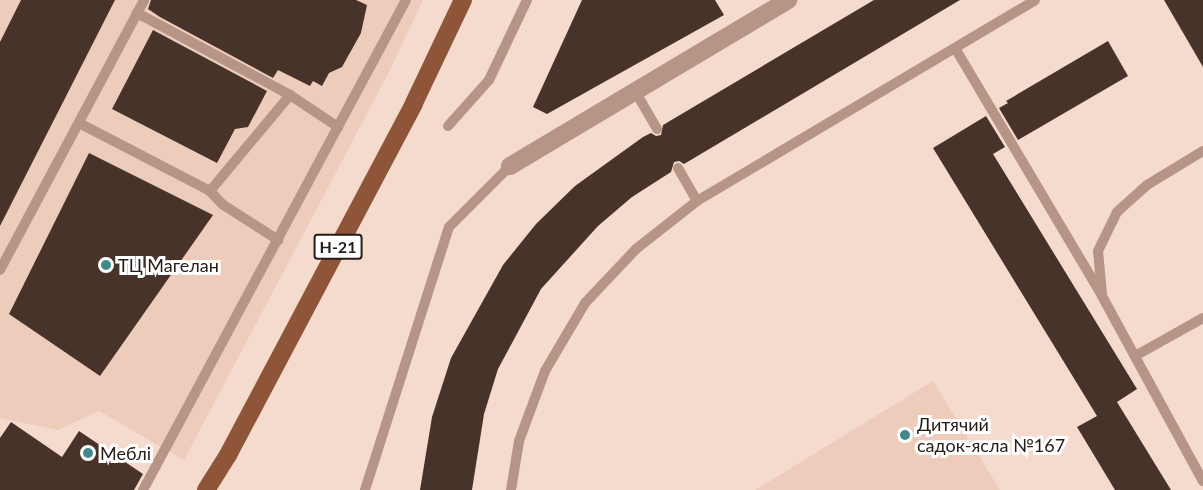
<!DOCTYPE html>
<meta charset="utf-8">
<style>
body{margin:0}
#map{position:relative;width:1203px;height:490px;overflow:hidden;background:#f5dace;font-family:Lato,sans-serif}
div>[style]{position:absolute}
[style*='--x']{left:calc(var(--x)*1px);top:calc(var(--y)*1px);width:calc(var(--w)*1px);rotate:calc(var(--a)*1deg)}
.built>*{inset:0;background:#eeccbc}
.building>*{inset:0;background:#48332a}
.lane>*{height:10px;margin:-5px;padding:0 5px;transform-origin:5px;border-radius:5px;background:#b69586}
.street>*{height:18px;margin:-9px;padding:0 9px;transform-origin:9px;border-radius:9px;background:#b69586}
.primary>*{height:18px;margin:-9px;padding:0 9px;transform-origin:9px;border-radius:9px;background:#8e5539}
.dots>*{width:16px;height:16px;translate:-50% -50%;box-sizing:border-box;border:3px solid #fff;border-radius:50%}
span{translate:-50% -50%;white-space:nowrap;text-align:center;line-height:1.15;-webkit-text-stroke:6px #fff;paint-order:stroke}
.shield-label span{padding:2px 4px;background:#fff;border:2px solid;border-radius:4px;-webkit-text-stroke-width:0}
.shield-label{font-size:16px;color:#261c18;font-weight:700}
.poi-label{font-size:18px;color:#261c18}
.left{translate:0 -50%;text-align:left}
</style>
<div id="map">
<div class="built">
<div style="clip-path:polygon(0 0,423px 0,388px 74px,184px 460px,99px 411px,58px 430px,0 418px)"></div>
<div style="clip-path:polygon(933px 381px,1000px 490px,755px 490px)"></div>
</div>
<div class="building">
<div style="clip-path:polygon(21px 0,115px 0,0 226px,0 42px)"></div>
<div style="clip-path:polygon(151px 0,356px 0,367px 5px,361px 33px,342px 67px,329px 73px,322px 86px,313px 81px,310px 86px,278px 70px,273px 78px,160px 17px,148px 9px)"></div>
<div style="clip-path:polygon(582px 0,715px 0,724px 15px,547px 114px,533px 107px)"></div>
<div style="clip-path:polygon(874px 0,960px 0,684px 164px,679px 161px,674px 162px,671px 172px,632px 197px,598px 226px,541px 289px,498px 369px,484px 414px,472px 490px,420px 490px,432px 417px,451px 358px,503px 265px,536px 224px,575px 186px,643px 137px,651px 133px,656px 136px,661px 135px,663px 125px)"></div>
<div style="clip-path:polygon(1164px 0,1203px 0,1203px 67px)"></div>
<div style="clip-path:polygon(153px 30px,267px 91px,248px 127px,235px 129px,217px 163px,112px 109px)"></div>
<div style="clip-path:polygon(1108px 41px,1128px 76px,1018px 140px,999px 108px,1008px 103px,1006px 101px)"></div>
<div style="clip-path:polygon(986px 116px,1005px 147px,993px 154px,1137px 389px,1117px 402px,1171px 490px,1115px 490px,1077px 427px,1097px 416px,933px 148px)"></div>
<div style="clip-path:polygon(89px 153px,213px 215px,100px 376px,9px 314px)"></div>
<div style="clip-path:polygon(11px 422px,62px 457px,79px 431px,143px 474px,134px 490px,0 490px,0 438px)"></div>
</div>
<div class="lane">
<div style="--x:955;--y:48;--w:288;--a:59.3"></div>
<div style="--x:1102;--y:296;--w:211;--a:61.4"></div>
<div style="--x:635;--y:91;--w:44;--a:59.9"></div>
<div style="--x:290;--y:95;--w:58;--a:33.7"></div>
<div style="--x:79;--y:123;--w:148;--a:27.4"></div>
<div style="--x:210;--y:191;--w:125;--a:-50.2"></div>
<div style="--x:290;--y:95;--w:174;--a:-151.8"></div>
<div style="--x:448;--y:126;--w:62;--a:-48.3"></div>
<div style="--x:489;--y:80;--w:89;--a:-64.6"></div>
<div style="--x:678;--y:168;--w:38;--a:60"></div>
<div style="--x:210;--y:191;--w:18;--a:47"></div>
<div style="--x:222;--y:204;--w:67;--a:32.7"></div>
<div style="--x:0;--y:270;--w:306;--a:-61.9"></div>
<div style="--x:1102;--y:294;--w:43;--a:-95.3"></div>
<div style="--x:1098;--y:251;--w:43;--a:-64"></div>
<div style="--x:1117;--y:212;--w:40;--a:-42"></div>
<div style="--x:1147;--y:185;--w:66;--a:-31.3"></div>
<div style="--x:1135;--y:356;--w:78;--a:-29.2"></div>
<div style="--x:143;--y:490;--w:556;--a:-61.78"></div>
<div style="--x:365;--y:490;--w:276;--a:-72.3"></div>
<div style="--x:449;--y:227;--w:86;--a:-45"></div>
<div style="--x:511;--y:490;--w:50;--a:-80.7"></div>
<div style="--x:519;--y:441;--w:75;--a:-69.6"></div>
<div style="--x:545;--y:371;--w:79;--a:-59.5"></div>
<div style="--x:585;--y:303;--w:74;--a:-46.6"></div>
<div style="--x:636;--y:249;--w:78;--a:-38.2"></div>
<div style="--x:697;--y:201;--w:393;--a:-30.7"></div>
</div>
<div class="street">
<div style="--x:510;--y:166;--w:324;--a:-30.8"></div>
</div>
<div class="primary">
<div style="--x:206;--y:490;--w:41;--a:-57.8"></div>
<div style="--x:228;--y:455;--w:398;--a:-62.1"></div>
<div style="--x:414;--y:103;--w:114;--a:-64.6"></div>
</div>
<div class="dots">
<div style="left:106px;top:265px;background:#418989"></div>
<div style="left:905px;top:435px;background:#418989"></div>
<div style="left:88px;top:453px;background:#418989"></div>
</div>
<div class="shield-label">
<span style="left:338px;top:247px">Н-21</span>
</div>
<div class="poi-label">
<span class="left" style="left:118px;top:265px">ТЦ Магелан</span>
<span class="left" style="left:917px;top:435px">Дитячий<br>садок-ясла №167</span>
<span class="left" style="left:100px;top:453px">Меблі</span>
</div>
</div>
